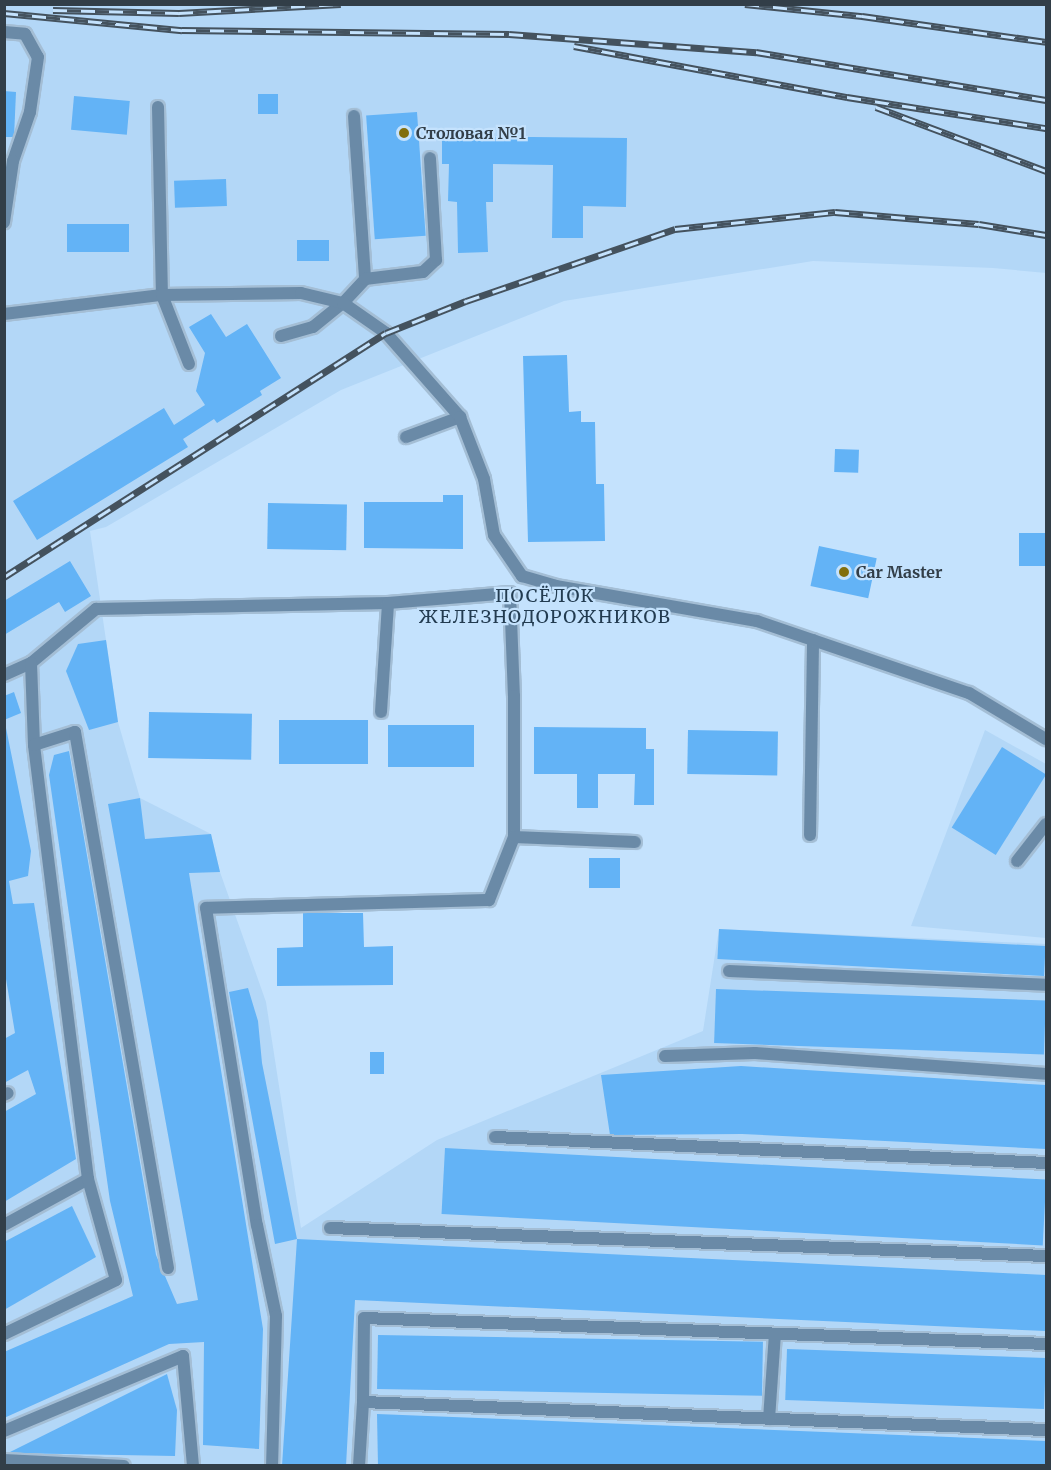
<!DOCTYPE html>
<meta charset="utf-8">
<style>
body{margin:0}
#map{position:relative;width:1051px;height:1470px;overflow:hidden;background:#c4e2fd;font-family:Merriweather,serif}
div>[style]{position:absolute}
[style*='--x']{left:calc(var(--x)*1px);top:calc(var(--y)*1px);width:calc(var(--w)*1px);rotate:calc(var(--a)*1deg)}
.built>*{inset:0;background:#b3d7f7}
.building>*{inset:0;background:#63b3f6;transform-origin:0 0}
.roads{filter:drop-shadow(2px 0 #a4bed5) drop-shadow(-2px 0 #a4bed5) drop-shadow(0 2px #a4bed5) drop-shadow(0 -2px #a4bed5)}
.service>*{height:12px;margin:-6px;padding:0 6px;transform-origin:6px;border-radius:6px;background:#6a8aa7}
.minor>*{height:12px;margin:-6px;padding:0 6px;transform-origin:6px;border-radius:6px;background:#6a8aa7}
.rail>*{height:7px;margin-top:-3.5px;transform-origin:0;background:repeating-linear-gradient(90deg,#c4e2fd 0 14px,#44525e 0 28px);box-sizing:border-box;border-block:2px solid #44525e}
.dots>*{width:16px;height:16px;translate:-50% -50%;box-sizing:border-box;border:3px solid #c4e2fd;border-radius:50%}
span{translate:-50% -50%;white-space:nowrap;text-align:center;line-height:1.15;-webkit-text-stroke:4.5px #c4e2fd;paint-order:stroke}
.poi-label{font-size:16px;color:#323e48;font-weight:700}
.left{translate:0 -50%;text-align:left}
.neighbourhood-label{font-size:18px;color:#223b50;letter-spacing:1.5px}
.frame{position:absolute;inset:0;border:6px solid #323e48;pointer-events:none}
</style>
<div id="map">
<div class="built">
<div style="clip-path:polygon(5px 5px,1046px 5px,1046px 273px,993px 268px,813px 261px,564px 301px,341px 390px,106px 527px,90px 531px,118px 722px,140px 798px,211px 834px,220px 872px,266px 1002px,301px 1228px,437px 1140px,703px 1031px,719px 929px,1046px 944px,1046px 1465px,5px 1466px)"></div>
<div style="clip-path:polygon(985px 730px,1046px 764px,1046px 938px,911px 926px)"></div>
</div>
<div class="building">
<div style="clip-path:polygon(4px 91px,16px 92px,14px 137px,4px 137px)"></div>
<div style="left:258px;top:94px;width:20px;height:20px"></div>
<div style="left:74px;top:96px;width:56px;height:34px;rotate:5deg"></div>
<div style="left:417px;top:112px;width:124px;height:51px;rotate:86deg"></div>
<div style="clip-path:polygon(442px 136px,627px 138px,626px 207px,583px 206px,583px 238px,552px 238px,553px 165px,493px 164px,493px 202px,486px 202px,488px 252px,458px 253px,457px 202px,448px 201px,449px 164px,442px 164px)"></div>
<div style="left:226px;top:179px;width:27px;height:52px;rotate:88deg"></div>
<div style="left:67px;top:224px;width:62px;height:28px"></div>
<div style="left:297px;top:240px;width:32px;height:21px"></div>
<div style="clip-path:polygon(211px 314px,226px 337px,247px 324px,281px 378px,260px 391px,262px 395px,217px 423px,214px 419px,183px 439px,188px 447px,37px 540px,13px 501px,164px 408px,174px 425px,205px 405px,196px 391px,205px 353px,189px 327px)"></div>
<div style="clip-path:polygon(567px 355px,569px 412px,581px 411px,581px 422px,595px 422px,596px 484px,604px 484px,605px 541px,528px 542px,523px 356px)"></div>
<div style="left:835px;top:449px;width:24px;height:23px;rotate:2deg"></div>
<div style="clip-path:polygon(443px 495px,463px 495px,463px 549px,364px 548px,364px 502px,443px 502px)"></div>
<div style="left:268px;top:503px;width:79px;height:46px;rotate:1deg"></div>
<div style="left:1019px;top:533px;width:27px;height:33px"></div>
<div style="left:819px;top:546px;width:59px;height:41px;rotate:12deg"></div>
<div style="clip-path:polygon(70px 561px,91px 596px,65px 612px,59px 602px,4px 635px,4px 601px)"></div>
<div style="clip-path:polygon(106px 640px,118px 722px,89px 730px,66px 671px,78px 644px)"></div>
<div style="clip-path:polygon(14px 692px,21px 713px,4px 720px,4px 696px)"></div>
<div style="left:149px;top:712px;width:103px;height:46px;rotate:1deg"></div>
<div style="left:279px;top:720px;width:89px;height:44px"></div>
<div style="left:388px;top:725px;width:86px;height:42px"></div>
<div style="clip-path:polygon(534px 727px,646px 728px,646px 749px,654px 749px,654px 805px,634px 805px,635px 774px,598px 774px,598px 808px,577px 808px,577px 774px,534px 774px)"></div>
<div style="clip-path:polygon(6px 728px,31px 851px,28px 876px,9px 881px,13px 904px,34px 903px,76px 1159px,4px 1202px,4px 1112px,36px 1094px,28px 1070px,4px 1083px,4px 1039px,15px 1033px,4px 967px)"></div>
<div style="left:688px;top:730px;width:90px;height:44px;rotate:1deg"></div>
<div style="left:1002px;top:747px;width:52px;height:95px;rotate:32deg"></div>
<div style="clip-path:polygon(69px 751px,156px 1255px,177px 1304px,198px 1300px,108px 804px,140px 798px,145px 839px,211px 834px,220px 872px,189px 873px,263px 1329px,259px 1449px,203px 1445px,204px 1342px,169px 1344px,4px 1418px,4px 1352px,133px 1296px,110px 1201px,49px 775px,54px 755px)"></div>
<div style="left:589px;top:858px;width:31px;height:30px"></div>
<div style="clip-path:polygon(303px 913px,363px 913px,364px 947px,393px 946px,393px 985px,277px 986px,277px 948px,303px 947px)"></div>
<div style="left:719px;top:929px;width:327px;height:30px;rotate:3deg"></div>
<div style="clip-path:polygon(248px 988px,258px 1021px,262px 1063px,297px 1239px,275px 1244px,229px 992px)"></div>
<div style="left:716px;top:989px;width:330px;height:54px;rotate:2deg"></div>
<div style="left:370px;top:1052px;width:14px;height:22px"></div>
<div style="clip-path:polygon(741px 1066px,1046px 1085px,1046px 1149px,742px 1134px,610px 1135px,601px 1075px)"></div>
<div style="left:445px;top:1148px;width:602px;height:66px;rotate:3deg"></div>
<div style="clip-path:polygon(72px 1206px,96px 1257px,4px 1310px,4px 1242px)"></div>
<div style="clip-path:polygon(297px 1239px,1046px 1275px,1046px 1331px,355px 1300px,346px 1466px,282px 1466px)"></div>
<div style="left:378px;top:1335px;width:385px;height:54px;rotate:1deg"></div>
<div style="left:787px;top:1349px;width:259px;height:51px;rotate:2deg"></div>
<div style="clip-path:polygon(167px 1374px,177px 1410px,175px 1456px,8px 1453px)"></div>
<div style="clip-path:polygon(377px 1414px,1046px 1441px,1046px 1466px,378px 1466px)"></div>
</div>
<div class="roads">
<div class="service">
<div style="--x:4;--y:32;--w:21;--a:5"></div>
<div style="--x:25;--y:34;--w:26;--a:61"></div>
<div style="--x:38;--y:57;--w:56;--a:98.3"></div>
<div style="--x:30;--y:112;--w:52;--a:109.1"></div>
<div style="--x:13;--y:161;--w:62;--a:98.4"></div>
<div style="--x:158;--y:107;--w:188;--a:88.8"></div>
<div style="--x:162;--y:295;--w:74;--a:68.6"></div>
<div style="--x:354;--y:116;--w:163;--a:86.1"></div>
<div style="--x:281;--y:336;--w:33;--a:-16"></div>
<div style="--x:313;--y:327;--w:38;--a:-39"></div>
<div style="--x:343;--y:303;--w:33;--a:-47"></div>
<div style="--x:365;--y:279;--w:58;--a:-6.9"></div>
<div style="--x:423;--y:272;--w:18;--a:-43"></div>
<div style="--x:436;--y:260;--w:102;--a:-93.4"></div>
<div style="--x:406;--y:437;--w:58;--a:-20.3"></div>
<div style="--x:31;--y:663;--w:85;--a:-39.7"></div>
<div style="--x:96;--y:609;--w:292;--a:-1.2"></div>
<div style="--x:388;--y:603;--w:122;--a:-4.7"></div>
<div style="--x:510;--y:593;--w:103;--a:87.8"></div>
<div style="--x:514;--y:696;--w:141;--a:90"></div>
<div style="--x:514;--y:837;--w:68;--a:111.6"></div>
<div style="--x:489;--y:900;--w:283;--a:178.4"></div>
<div style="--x:206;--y:908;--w:321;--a:80.9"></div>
<div style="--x:257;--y:1225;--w:93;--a:78.2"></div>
<div style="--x:276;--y:1316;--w:150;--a:91.5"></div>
<div style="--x:4;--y:675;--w:30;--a:-24"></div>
<div style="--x:31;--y:663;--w:82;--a:87.9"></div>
<div style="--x:381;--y:712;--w:109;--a:-86.3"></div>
<div style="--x:810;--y:835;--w:195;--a:-89.1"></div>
<div style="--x:514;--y:837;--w:121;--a:2.4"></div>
<div style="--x:1017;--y:861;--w:47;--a:-51.9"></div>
<div style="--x:729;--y:971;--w:317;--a:2.5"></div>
<div style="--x:665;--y:1056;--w:90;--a:-1.9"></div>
<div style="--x:755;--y:1053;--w:292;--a:4.1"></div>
<div style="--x:4;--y:1095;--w:4;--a:-27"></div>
<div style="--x:495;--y:1137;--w:552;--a:2.7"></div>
<div style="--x:4;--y:1225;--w:96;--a:-28.7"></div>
<div style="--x:88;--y:1179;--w:437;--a:-97.1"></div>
<div style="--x:34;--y:745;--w:43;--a:-17.6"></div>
<div style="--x:75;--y:732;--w:544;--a:80.16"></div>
<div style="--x:330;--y:1228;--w:717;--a:2.24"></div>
<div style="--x:4;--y:1334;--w:124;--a:-25.7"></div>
<div style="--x:116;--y:1280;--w:105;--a:-105.5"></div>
<div style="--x:363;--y:1402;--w:684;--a:2.35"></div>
<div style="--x:769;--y:1419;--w:85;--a:-86"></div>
<div style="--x:4;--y:1431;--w:194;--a:-22.7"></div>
<div style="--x:183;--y:1356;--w:110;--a:84.8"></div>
<div style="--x:4;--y:1460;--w:120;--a:2.9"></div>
<div style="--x:359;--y:1466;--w:64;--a:-86.4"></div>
<div style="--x:363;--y:1402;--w:84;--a:-89.3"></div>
<div style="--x:364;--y:1318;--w:682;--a:2.18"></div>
</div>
<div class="minor">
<div style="--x:4;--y:314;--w:159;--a:-6.9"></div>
<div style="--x:162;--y:295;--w:139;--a:-0.8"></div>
<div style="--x:301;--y:293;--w:43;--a:13.4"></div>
<div style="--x:343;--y:303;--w:52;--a:34.9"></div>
<div style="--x:386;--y:333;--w:112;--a:48.6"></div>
<div style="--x:460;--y:417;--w:66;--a:68.8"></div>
<div style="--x:484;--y:479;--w:57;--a:79.9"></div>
<div style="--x:494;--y:535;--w:50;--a:55.7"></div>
<div style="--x:522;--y:576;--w:35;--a:16"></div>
<div style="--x:556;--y:586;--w:204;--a:9.9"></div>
<div style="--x:757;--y:621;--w:224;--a:18.8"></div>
<div style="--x:969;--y:693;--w:90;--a:30.9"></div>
</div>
</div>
<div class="rail">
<div style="--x:745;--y:4;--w:118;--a:5.9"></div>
<div style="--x:862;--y:16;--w:186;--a:8"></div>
<div style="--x:53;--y:10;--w:126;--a:1.4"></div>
<div style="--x:179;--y:13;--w:162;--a:-3.2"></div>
<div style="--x:4;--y:13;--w:179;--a:5.5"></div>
<div style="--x:182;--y:30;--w:327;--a:0.7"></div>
<div style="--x:509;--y:34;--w:248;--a:4.2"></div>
<div style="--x:756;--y:52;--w:294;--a:9.4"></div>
<div style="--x:574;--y:46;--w:278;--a:10.6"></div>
<div style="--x:847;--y:97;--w:201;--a:8.9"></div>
<div style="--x:876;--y:107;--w:182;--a:20.6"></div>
<div style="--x:4;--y:577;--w:453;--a:-32.6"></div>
<div style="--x:386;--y:333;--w:86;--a:-21.8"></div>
<div style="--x:466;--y:301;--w:221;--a:-19"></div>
<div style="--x:675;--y:229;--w:161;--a:-6.1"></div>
<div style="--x:835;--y:212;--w:144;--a:4.8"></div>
<div style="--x:979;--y:224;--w:68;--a:9.3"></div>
</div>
<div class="dots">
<div style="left:404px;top:133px;background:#826f0d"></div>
<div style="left:844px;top:572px;background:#826f0d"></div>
</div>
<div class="poi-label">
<span class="left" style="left:416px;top:133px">Столовая №1</span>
<span class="left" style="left:856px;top:572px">Car Master</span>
</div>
<div class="neighbourhood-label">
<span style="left:545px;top:607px">ПОСЁЛОК<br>ЖЕЛЕЗНОДОРОЖНИКОВ</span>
</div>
<div class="frame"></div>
</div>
